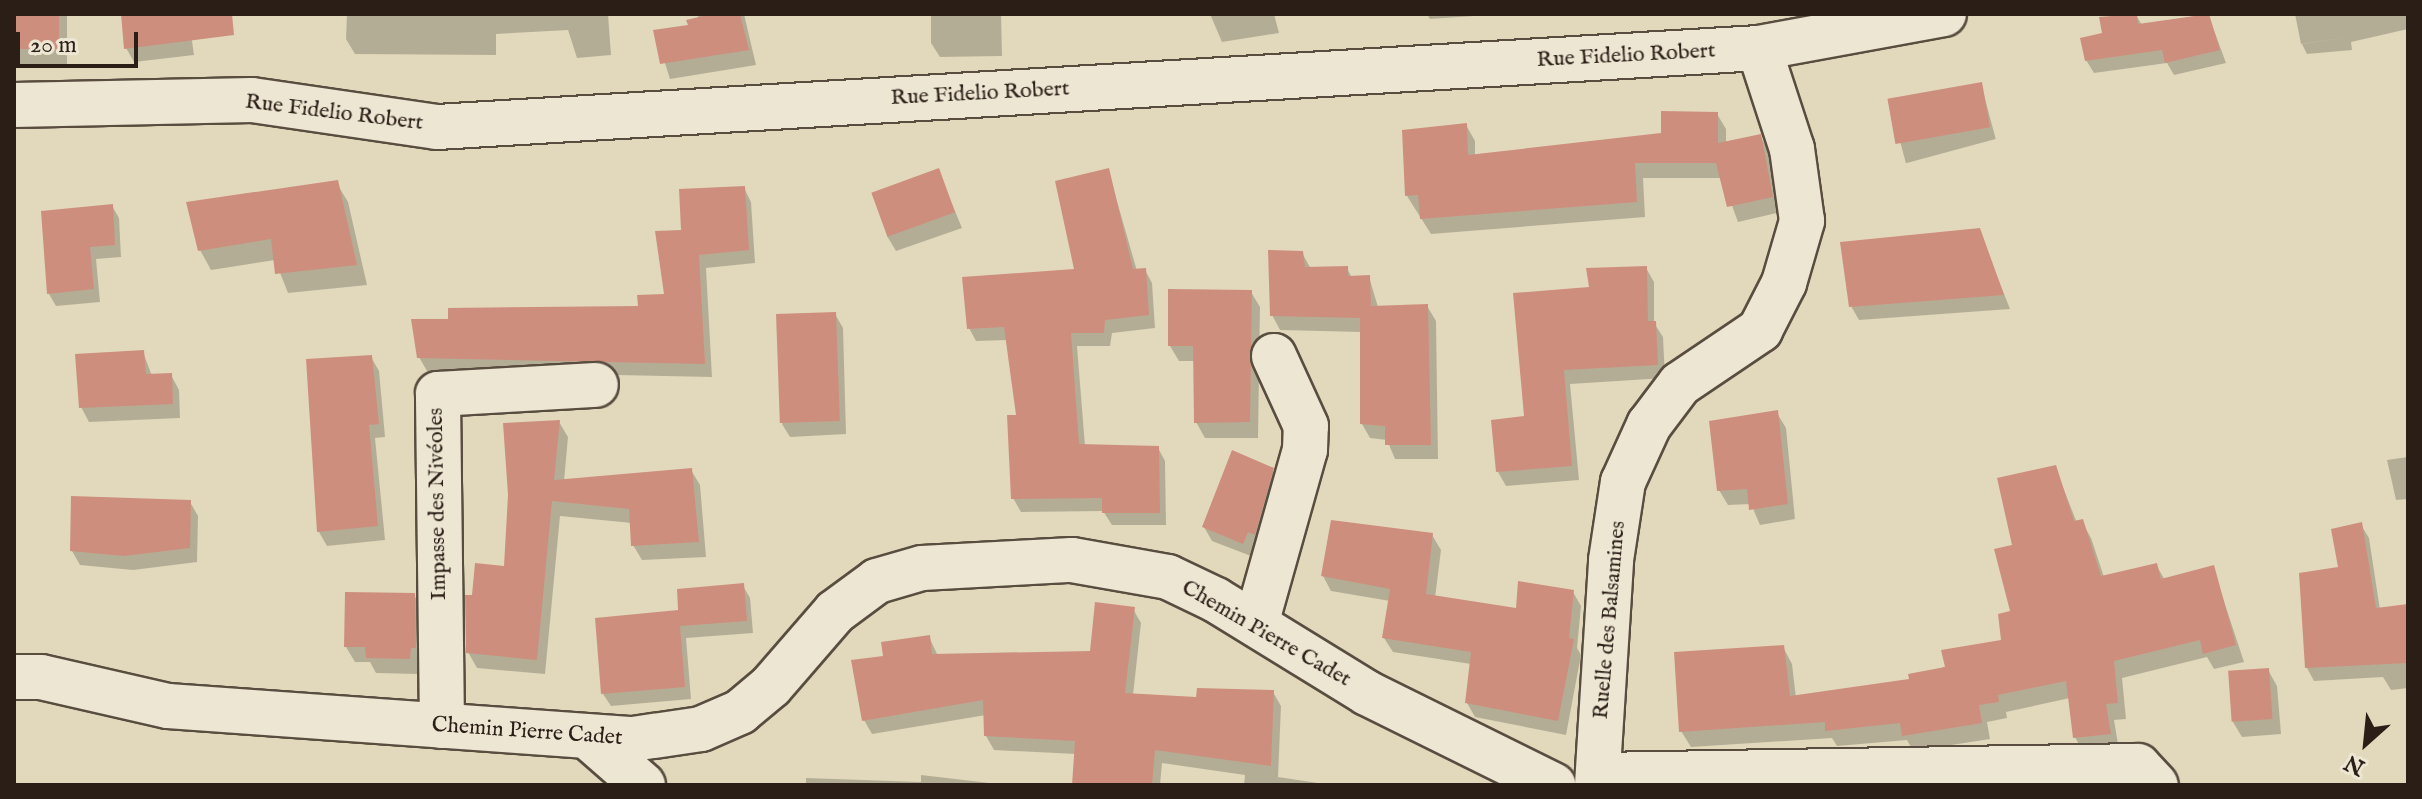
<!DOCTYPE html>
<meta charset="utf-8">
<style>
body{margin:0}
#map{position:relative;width:2422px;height:799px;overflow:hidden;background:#e2d9bc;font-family:"IM FELL English",serif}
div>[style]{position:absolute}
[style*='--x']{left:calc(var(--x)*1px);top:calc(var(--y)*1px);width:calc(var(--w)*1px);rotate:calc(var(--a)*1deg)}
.shadow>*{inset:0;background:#0003;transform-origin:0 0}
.building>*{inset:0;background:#ce8e7d;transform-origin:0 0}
.roads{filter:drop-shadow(2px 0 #594d40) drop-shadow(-2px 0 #594d40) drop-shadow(0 2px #594d40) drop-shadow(0 -2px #594d40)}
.minor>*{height:44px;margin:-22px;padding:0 22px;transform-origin:22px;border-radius:22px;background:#ece6d3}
span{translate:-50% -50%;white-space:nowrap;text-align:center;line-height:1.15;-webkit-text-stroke:6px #ece6d3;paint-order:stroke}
.street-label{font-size:22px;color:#2b1e16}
.frame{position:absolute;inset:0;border:16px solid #2b1e16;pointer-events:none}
.north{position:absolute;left:2326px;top:703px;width:80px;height:80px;-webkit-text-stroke:6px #ece6d3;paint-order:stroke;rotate:207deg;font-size:22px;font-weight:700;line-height:32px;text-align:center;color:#2b1e16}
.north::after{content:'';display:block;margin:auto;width:28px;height:36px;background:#2b1e16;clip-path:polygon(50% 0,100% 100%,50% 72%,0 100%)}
.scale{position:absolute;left:16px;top:32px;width:122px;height:36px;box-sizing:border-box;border:4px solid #2b1e16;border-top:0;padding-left:10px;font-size:24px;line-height:28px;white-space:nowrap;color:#2b1e16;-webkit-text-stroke:6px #ece6d3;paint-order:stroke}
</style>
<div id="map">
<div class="shadow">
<div style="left:14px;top:14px;width:53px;height:51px"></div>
<div style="clip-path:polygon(123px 14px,188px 14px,194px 55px,134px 62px,126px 48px)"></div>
<div style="clip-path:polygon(347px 14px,608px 14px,611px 55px,577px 58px,568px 30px,496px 34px,496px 55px,355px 54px,346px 39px)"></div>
<div style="clip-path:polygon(700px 14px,744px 14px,756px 65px,670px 79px,655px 32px,690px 27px)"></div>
<div style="clip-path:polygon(931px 14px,1001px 14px,1002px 56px,940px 57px,931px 43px)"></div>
<div style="clip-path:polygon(1210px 14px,1274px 14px,1279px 33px,1222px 42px)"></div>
<div style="clip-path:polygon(1427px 14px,1474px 14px,1474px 16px,1430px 19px)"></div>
<div style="clip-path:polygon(2135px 14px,2142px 25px,2208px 14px,2226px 63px,2174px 75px,2167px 63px,2094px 73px,2086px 60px,2104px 34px,2101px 18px)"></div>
<div style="clip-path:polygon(2295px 14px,2408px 14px,2408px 29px,2351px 42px,2352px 50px,2307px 54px,2302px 44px,2356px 36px,2301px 44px)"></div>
<div style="left:1981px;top:84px;width:57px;height:93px;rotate:75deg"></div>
<div style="clip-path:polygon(1717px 114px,1726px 129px,1726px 143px,1760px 136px,1769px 151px,1781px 212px,1738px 222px,1722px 178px,1643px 178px,1645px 217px,1431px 234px,1407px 196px,1466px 125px,1475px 141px,1475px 156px,1663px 135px)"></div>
<div style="clip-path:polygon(938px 170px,962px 228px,896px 251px,887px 236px)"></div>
<div style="clip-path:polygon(1108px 170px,1137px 271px,1145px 270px,1152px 283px,1155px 328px,1112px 333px,1110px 346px,1077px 346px,1085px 446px,1158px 448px,1165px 461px,1166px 525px,1112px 525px,1103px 511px,1021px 512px,1013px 498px,1018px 417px,1008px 340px,976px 341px,969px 328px,1077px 271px)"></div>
<div style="clip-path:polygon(336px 182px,348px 202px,367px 285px,288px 293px,275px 260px,211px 270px,200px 250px)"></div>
<div style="clip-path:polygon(744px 188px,751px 202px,755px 263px,706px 268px,712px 377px,427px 371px,419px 357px,640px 308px,666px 295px,683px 232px)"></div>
<div style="clip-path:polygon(112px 206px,119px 218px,121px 257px,96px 259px,100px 302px,56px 306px,49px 294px,43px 213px)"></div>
<div style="clip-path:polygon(1979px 230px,2010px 309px,1859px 320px,1851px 306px)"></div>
<div style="clip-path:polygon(1302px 253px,1311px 269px,1347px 268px,1352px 278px,1369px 277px,1378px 307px,1427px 306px,1436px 321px,1438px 459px,1395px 459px,1387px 440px,1370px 438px,1362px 424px,1362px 332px,1280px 330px,1272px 315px)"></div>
<div style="clip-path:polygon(1646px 268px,1654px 282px,1654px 323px,1663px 337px,1665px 378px,1570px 384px,1579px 480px,1506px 486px,1498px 472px,1591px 289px)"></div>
<div style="clip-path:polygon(1251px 292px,1260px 307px,1258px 438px,1205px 438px,1196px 422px,1195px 361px,1179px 361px,1170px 346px)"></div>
<div style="clip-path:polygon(835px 314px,843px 328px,846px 434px,790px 437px,782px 424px)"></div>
<div style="clip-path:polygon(143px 352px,152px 376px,171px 375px,179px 390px,180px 418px,89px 422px,81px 407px)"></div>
<div style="clip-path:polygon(371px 357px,379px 371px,385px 437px,375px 438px,385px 540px,327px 546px,319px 532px,308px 361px)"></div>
<div style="clip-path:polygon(1777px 413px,1786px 428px,1795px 519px,1760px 525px,1751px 504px,1728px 505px,1719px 490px)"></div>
<div style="clip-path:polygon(559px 422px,568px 437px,564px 481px,691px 470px,700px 485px,706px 557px,642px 560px,633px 545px,632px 523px,560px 516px,545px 674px,477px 668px,468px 652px,474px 597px,506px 568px)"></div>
<div style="clip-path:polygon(2408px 457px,2408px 499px,2396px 500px,2387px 460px)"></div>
<div style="clip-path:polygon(2055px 467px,2077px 523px,2082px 522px,2091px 538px,2104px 577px,2156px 565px,2165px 580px,2213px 568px,2244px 662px,2214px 669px,2207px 657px,2122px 678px,2126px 719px,2114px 720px,2119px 750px,2084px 754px,2075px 737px,2070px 698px,2006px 712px,2007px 718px,1987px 722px,1990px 739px,1913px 751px,1907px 740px,1837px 746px,1832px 738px,1691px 747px,1681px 731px,1783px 647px,1792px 664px,1796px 698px,1911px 681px,2003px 642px,2013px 613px,2014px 546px)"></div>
<div style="clip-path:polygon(1272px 470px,1280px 484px,1263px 547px,1256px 544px,1251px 556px,1212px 541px,1204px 527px)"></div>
<div style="clip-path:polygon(190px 502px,198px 516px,197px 562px,133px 570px,80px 565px,72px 551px)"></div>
<div style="clip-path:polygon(2361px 525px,2369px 538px,2380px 610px,2408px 606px,2408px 688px,2391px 690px,2383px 677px,2314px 681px,2307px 668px,2340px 569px)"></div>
<div style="clip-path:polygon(1432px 535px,1441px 550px,1435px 598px,1518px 610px,1573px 592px,1581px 606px,1577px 648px,1581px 655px,1566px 735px,1475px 717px,1467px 703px,1471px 664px,1393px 652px,1384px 638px,1390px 601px,1331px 591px,1323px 576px)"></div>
<div style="clip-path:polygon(743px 586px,750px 598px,753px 633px,686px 638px,691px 699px,611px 706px,603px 694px,680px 612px)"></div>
<div style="clip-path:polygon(414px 595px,423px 610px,424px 662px,418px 662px,418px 674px,376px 673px,370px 662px,355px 662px,346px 647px)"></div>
<div style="clip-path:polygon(1133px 609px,1141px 623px,1133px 695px,1198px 699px,1273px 692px,1281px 706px,1278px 777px,1331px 785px,1244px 785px,1245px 775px,1162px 763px,1160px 785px,1074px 785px,1076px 754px,994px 750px,986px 736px,986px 715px,872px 734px,864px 720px,885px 657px,929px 637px,938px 656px,1092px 653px)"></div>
<div style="clip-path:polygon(2268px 670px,2277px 686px,2281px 734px,2242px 737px,2233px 722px)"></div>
<div style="clip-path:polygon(921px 775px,1007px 785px,806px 785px,806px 778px,921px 782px)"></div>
</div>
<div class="building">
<div style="left:14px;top:14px;width:45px;height:35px"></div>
<div style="clip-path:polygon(121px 14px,232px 14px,234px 35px,124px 49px)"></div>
<div style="clip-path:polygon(712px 14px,740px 14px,749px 50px,660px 64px,653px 30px,688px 25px,686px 20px)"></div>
<div style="clip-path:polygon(2137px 14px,2138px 24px,2209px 14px,2220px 50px,2165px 63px,2162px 50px,2085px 61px,2080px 38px,2102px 33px,2099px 17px)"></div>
<div style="left:1982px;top:82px;width:46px;height:96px;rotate:80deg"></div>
<div style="clip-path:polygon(1661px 111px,1718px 112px,1718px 143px,1761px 134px,1773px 197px,1727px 207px,1716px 163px,1635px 163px,1637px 202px,1420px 219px,1418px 195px,1405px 196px,1402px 130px,1467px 123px,1468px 155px,1661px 133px)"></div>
<div style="left:939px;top:168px;width:47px;height:72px;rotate:70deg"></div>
<div style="clip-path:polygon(1109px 168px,1133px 269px,1146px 268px,1149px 315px,1105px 320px,1104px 333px,1071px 333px,1079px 444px,1159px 446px,1160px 513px,1102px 513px,1102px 498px,1011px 499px,1007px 415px,1016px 415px,1004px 327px,967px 329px,962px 277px,1074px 269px,1055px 181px)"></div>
<div style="clip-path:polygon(338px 180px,357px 265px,275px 274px,271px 239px,198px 251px,186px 202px)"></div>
<div style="clip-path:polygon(745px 186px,749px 250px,699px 255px,705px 364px,417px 358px,411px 319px,448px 319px,448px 308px,638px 306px,637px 295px,664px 294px,655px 231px,681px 230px,679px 189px)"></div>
<div style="clip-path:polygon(113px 204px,115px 245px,90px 247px,94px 289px,47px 294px,41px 211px)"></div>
<div style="clip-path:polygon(1980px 228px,2004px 295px,1849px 307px,1840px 242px)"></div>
<div style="clip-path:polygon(1268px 250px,1303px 251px,1305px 267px,1348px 266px,1348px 276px,1370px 275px,1371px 306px,1428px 304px,1431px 445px,1385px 445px,1385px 426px,1360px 424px,1360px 318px,1270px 316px)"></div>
<div style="clip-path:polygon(1647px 266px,1648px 321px,1656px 321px,1658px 365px,1564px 370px,1572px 466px,1496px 472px,1491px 420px,1524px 416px,1513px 293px,1589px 287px,1586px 268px)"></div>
<div style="clip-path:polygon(1168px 289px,1252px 290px,1250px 422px,1194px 423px,1193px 346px,1168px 346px)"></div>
<div style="left:836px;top:312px;width:109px;height:60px;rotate:88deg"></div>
<div style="clip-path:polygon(144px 350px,146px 374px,172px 373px,173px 404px,79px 408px,75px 354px)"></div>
<div style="clip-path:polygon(372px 355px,379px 424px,369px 425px,378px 526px,317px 532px,306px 359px)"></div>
<div style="clip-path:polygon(1778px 410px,1788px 504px,1749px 510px,1747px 489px,1717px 491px,1709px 421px)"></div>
<div style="clip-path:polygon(560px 420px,554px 480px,692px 468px,699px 542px,631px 546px,629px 509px,552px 501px,537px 660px,466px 653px,465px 595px,472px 595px,475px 563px,504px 566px,508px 495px,503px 423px)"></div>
<div style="clip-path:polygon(1232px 450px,1274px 468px,1255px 535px,1248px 532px,1243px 544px,1202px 527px)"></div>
<div style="clip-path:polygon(2056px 465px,2074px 521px,2083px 519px,2101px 576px,2157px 563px,2161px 579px,2214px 565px,2236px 645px,2203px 654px,2200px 640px,2114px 661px,2118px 703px,2106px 704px,2111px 734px,2073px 738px,2066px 681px,1998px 695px,1999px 702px,1979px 705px,1982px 723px,1902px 736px,1900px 723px,1825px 731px,1825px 722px,1679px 732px,1674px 652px,1784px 645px,1790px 696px,1909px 679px,1908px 674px,1945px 667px,1941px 650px,2001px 640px,1998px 614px,2010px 611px,1994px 549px,2012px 545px,1997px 478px)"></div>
<div style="clip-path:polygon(71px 496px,191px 500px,190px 548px,124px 556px,70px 551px)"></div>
<div style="clip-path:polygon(1331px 520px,1433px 533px,1426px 594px,1516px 608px,1518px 581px,1574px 590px,1569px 638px,1574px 639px,1558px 721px,1465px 703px,1471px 652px,1382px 638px,1390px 589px,1321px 576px)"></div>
<div style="clip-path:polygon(2362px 522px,2376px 608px,2408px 604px,2408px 663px,2305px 668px,2299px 573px,2338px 567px,2331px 529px)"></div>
<div style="clip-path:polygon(744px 583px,747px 621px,680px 626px,685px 687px,601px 694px,595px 618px,678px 610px,677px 589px)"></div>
<div style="clip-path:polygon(345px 592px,415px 593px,416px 648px,411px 648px,410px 659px,366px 658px,365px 647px,344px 647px)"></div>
<div style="clip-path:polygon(1095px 602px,1135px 607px,1125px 693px,1196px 697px,1197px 688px,1274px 690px,1271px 766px,1155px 750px,1152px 785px,1072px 785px,1075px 741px,984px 736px,983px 700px,862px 721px,851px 660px,883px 656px,881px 642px,930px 635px,932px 654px,1090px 651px)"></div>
<div style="left:2269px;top:668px;width:51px;height:41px;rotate:86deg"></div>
</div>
<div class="roads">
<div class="minor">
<div style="--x:14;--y:105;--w:238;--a:-1.2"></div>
<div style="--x:252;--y:100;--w:187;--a:8.3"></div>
<div style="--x:437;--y:127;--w:1324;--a:-3.42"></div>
<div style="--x:1759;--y:48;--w:188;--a:-10.4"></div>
<div style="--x:1256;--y:624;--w:181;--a:-74.3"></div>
<div style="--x:1305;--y:450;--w:24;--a:-88"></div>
<div style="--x:1306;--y:426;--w:77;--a:-114.6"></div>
<div style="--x:14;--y:677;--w:27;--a:0"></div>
<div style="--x:41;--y:677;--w:130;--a:12.9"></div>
<div style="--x:168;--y:706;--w:466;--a:4.1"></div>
<div style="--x:633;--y:739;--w:69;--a:-8.4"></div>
<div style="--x:701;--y:729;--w:43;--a:-23.6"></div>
<div style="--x:740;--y:712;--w:40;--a:-40"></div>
<div style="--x:771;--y:686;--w:98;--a:-49.1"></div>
<div style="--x:835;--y:612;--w:52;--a:-36.4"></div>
<div style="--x:877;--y:581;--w:47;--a:-16.1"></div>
<div style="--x:922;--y:568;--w:150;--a:-3.1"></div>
<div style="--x:1072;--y:560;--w:97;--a:10"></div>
<div style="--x:1168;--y:577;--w:53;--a:25.6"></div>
<div style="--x:1216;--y:600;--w:177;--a:31.6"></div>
<div style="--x:1367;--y:693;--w:208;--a:26.3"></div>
<div style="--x:442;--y:726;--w:332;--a:-90.7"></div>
<div style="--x:438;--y:394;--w:158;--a:-3.3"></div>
<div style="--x:588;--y:737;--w:73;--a:41.1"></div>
<div style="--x:1598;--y:775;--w:540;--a:-0.95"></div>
<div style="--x:2138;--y:766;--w:26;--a:47"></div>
<div style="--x:1597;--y:785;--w:225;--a:-86.4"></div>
<div style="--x:1611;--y:560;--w:79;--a:-81.3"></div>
<div style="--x:1623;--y:482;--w:63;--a:-65.5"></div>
<div style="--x:1649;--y:425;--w:51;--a:-52.9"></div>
<div style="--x:1680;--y:384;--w:97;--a:-34"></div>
<div style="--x:1760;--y:330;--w:53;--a:-62.9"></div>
<div style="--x:1784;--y:283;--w:65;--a:-73.8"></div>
<div style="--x:1802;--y:221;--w:73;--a:-97.9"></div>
<div style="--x:1792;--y:149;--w:106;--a:-108.1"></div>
</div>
</div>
<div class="street-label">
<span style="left:1626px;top:56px;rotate:-3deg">Rue Fidelio Robert</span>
<span style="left:980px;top:94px;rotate:-3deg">Rue Fidelio Robert</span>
<span style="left:334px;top:113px;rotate:7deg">Rue Fidelio Robert</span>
<span style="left:438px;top:504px;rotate:-91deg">Impasse des Nivéoles</span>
<span style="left:1610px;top:620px;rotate:-85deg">Ruelle des Balsamines</span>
<span style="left:1266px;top:634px;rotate:30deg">Chemin Pierre Cadet</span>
<span style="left:527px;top:732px;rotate:4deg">Chemin Pierre Cadet</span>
</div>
<div class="frame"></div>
<div class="north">N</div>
<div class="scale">20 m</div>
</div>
